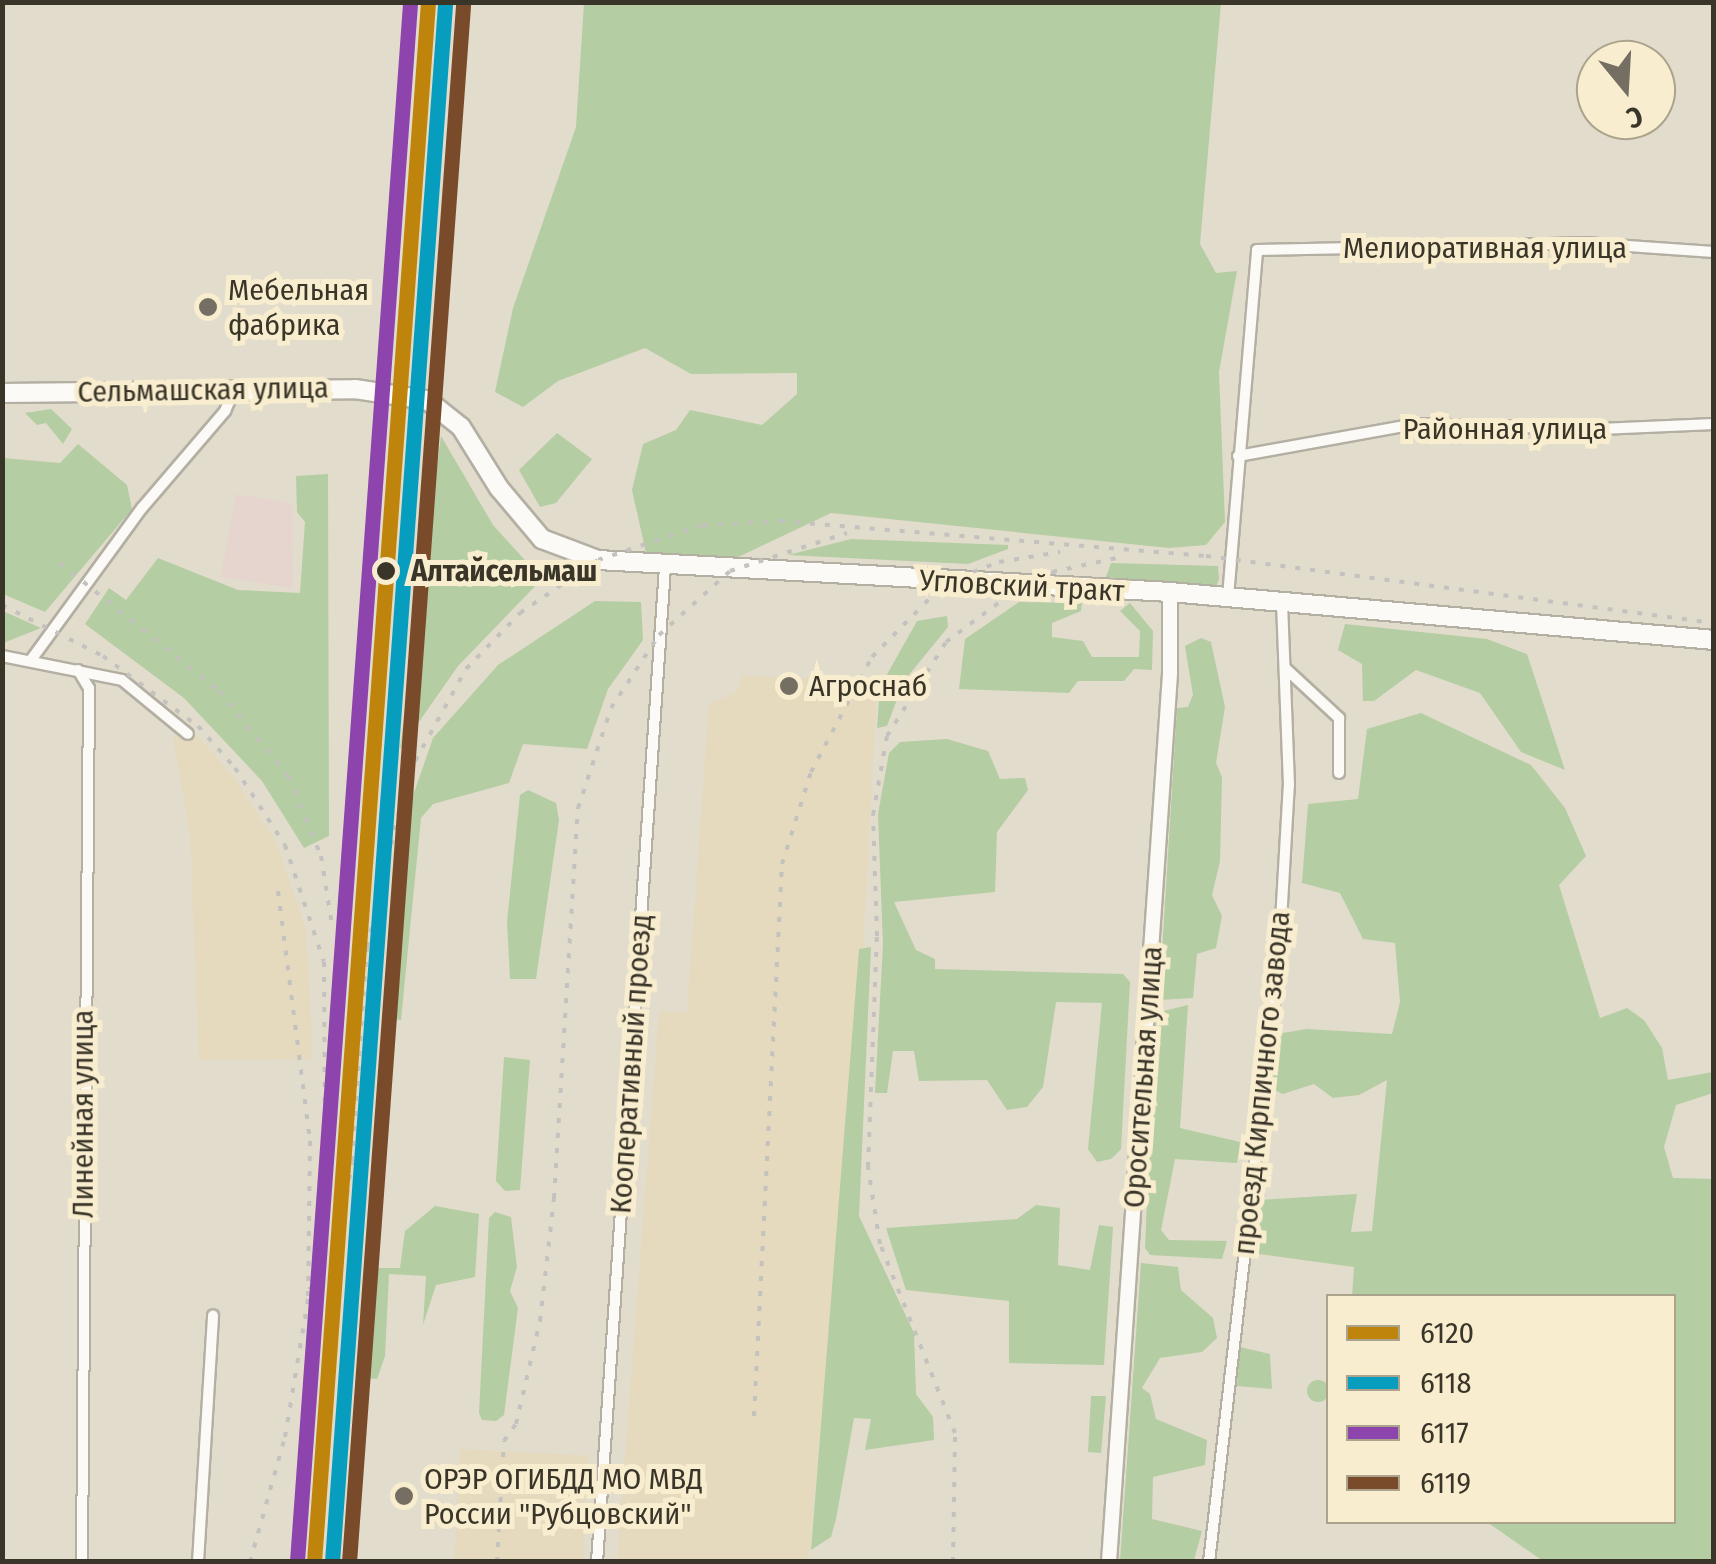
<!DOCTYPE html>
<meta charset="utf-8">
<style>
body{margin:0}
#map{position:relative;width:1716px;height:1564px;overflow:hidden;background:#e2dccc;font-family:"Fira Sans Condensed",sans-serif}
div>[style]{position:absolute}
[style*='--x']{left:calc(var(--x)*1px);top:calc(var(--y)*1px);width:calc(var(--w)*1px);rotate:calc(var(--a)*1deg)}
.commercial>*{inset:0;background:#e6d5ce}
.built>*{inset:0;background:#e5dabe;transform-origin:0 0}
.green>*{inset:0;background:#b5cda3}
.round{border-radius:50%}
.roads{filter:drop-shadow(2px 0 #b4afa3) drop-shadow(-2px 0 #b4afa3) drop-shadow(0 2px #b4afa3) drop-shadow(0 -2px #b4afa3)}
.street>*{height:10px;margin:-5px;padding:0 5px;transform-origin:5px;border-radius:5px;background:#fbfaf7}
.secondary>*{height:14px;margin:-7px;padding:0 7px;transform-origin:7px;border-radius:7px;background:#fbfaf7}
.highway>*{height:18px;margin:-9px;padding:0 9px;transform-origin:9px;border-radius:9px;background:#fbfaf7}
.rail>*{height:4px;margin-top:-2px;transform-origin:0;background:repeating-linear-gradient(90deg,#c3c2be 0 5px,transparent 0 15px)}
.rail-1>*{height:15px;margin:-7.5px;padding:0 7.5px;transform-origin:7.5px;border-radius:7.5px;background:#be840c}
.rail-2>*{height:15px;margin:-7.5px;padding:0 7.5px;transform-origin:7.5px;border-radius:7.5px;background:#069dbe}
.rail-3>*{height:15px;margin:-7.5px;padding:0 7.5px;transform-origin:7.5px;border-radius:7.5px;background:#8e44ad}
.rail-4>*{height:15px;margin:-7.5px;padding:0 7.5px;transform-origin:7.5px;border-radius:7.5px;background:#7a4b2a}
.dots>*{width:28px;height:28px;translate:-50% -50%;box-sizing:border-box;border:5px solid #f9edcf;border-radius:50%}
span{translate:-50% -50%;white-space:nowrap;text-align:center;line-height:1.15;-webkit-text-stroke:10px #f9edcf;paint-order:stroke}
.street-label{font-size:30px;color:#393529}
.poi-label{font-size:30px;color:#393529}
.left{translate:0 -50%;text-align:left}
.stop-label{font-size:30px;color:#393529;font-weight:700}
.frame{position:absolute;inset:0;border:5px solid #393529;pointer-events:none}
.legend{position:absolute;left:1326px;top:1294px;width:350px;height:230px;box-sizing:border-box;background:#f9edcf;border:2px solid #aca38d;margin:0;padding:12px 18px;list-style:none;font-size:30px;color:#393529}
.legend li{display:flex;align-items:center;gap:20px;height:50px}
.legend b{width:50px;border:2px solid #aca38d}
.north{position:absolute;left:1576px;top:40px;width:100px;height:100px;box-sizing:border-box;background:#f9edcf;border:2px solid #aca38d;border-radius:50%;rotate:162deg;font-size:28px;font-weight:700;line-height:40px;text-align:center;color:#393529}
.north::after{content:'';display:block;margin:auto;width:35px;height:45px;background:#746f62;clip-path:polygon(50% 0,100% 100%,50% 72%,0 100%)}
</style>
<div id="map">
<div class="commercial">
<div style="clip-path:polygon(236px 494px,292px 503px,293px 588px,221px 577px)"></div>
</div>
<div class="built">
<div style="clip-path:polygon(742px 675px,870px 682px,876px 701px,860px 1007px,808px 1561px,617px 1562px,659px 1011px,687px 1012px,709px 704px,736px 693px)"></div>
<div style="clip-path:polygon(192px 730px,233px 776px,276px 842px,306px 929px,313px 1059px,199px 1060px,190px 833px,173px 737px)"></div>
<div style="left:460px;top:1449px;width:129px;height:113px;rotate:3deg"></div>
</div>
<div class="green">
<div style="clip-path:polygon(584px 3px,1221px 3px,1200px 244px,1216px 273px,1237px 271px,1219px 372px,1225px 522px,1206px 545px,1169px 548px,831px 513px,736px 558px,646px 553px,632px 490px,643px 444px,676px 430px,690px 410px,762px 425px,797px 394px,797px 373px,691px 374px,645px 348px,558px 381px,523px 407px,495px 392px,513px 308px,576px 127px)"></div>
<div style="clip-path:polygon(51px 409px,72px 429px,63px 444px,46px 423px,37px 425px,25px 413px)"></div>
<div style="clip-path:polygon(557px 433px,592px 459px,556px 503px,540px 507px,519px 470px)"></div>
<div style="clip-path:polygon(441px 436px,493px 525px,542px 579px,458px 666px,400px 749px)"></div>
<div style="clip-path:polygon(78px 444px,127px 485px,132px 509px,45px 612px,3px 594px,3px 458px,60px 463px)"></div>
<div style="clip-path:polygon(328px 474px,329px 836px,304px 848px,262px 781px,184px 698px,85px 624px,109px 588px,126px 600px,158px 558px,238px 590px,300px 593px,305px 522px,297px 512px,296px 476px)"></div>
<div style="clip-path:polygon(851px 539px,1008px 545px,1008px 549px,968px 564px,788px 555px)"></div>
<div style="clip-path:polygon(1111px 563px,1218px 566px,1219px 579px,1214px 592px,1197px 592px,1188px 585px,1106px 577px)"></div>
<div style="clip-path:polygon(595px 601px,641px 602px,643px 640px,608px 689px,587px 749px,523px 744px,509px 783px,433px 804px,421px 818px,401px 1020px,393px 1019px,397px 842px,433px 738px,498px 665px)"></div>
<div style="clip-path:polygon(1019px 602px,1082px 603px,1081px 611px,1052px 623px,1052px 637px,1083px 641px,1092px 657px,1139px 657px,1140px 631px,1120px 611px,1130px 603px,1153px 631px,1152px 670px,1134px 669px,1124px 681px,1078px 681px,1069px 693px,959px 689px,965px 639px)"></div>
<div style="clip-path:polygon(3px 611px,41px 628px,3px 643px)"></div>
<div style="clip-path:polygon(947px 616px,948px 627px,904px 681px,887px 726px,877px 728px,880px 687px,917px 621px)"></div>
<div style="clip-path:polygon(1345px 624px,1487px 639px,1527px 654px,1565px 770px,1521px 752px,1480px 693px,1416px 670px,1374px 701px,1363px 701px,1362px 664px,1338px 650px)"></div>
<div style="clip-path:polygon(1201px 638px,1211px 642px,1225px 707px,1216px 763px,1222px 777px,1220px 861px,1212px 895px,1222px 916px,1216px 948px,1197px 954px,1193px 998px,1159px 1000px,1177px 708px,1188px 707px,1193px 695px,1185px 646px)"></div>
<div style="clip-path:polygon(1421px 713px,1531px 765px,1565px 808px,1586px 856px,1559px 885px,1600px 1018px,1627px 1008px,1644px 1020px,1662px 1048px,1668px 1080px,1713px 1072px,1713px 1093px,1676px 1105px,1664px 1147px,1673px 1178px,1713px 1179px,1713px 1561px,1543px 1561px,1487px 1522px,1674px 1522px,1674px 1296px,1352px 1296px,1354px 1267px,1251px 1253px,1258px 1200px,1357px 1194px,1351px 1232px,1372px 1231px,1387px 1080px,1359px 1095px,1333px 1098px,1314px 1084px,1283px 1094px,1272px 1089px,1274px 1044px,1283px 1033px,1307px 1029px,1392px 1034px,1400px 1002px,1395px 943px,1363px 939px,1340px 893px,1302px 883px,1308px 804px,1358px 799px,1367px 729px)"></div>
<div style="clip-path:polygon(947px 739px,988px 751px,1000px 779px,1025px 778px,1028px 790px,997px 832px,995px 892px,894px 902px,916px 950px,935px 959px,935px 969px,1123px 974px,1130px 982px,1121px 1149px,1111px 1159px,1097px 1162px,1088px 1149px,1102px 1003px,1056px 1002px,1043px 1087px,1027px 1107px,1007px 1110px,987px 1080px,919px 1081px,914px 1051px,893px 1051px,887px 1093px,875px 1093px,883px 944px,878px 814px,889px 753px,900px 742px)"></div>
<div style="clip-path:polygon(528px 790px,556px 803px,559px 820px,536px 979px,510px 979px,507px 922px,520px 795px)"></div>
<div style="clip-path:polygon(871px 947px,859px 1216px,914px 1333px,916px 1394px,933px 1417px,934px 1440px,865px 1450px,871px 1419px,854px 1418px,836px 1519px,831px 1537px,811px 1550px,859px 949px)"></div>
<div style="clip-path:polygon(1188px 1005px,1180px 1128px,1240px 1142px,1237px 1163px,1175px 1159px,1161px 1230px,1169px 1240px,1227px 1241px,1222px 1259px,1150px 1255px,1145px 1248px,1155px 1013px)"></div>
<div style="clip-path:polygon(504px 1057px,530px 1060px,520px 1190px,505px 1191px,496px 1181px)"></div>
<div style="clip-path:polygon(1036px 1205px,1060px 1208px,1058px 1265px,1090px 1270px,1099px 1225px,1113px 1227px,1104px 1365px,1009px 1363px,1009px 1301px,906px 1290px,886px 1228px,1017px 1219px)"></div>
<div style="clip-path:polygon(435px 1206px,479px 1214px,475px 1277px,436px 1285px,423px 1325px,426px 1276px,389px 1274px,385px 1356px,377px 1379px,367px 1378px,378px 1268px,400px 1268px,405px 1231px)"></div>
<div style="clip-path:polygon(495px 1212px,511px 1217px,517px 1267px,510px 1291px,518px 1308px,504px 1415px,496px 1421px,482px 1420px,479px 1413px,489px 1218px)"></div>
<div style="clip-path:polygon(1141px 1263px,1178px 1267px,1181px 1290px,1213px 1318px,1217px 1338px,1202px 1352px,1160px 1358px,1142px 1388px,1150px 1394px,1156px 1419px,1207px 1440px,1205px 1465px,1153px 1477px,1152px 1519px,1202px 1531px,1194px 1560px,1183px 1561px,1120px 1561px)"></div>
<div style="clip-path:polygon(1240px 1347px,1270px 1354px,1272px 1389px,1237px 1386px)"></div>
<div class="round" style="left:1307px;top:1380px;width:22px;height:22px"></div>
<div style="clip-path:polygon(1091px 1396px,1106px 1396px,1101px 1453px,1088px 1452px)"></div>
</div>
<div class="roads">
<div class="street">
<div style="--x:1238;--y:456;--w:181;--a:-10.2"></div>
<div style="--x:1416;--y:424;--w:184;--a:1.6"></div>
<div style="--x:1600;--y:429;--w:114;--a:-2.5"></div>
<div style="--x:1228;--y:597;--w:348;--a:-85.2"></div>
<div style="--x:1257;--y:250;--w:328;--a:-1.2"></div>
<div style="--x:1585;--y:243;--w:129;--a:4"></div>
<div style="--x:2;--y:656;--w:122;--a:11.3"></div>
<div style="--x:122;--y:680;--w:85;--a:39.3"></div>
<div style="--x:31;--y:660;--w:188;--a:-53.9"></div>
<div style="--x:142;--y:508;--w:128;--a:-49.4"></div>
<div style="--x:225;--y:411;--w:24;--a:-66"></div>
<div style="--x:1285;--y:668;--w:74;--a:42.8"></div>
<div style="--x:1339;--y:718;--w:55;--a:90"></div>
<div style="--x:78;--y:670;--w:21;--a:59"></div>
<div style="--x:89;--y:688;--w:874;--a:90.46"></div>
<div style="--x:198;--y:1562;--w:247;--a:-86.5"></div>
<div style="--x:597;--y:1562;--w:997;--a:-86.09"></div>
<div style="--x:1209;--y:1562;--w:610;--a:-83.41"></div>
<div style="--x:1279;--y:956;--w:171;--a:-86.7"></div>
<div style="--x:1289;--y:785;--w:183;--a:-92.2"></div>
</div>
<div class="secondary">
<div style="--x:1109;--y:1562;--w:891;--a:-86.07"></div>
<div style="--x:1170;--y:673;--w:81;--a:-90"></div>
</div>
<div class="highway">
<div style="--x:2;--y:393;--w:353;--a:-0.6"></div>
<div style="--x:355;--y:389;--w:73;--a:8.7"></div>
<div style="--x:427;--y:400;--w:43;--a:38.5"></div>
<div style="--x:461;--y:427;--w:72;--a:58.1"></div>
<div style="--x:499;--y:488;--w:67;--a:49.9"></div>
<div style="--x:542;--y:539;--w:60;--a:20.6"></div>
<div style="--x:598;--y:560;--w:573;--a:3.2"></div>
<div style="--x:1170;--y:592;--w:546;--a:5.04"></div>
</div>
</div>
<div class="rail">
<div style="--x:60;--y:563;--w:204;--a:38.8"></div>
<div style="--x:219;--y:691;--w:109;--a:50.9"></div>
<div style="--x:288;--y:776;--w:87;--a:67.6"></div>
<div style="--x:321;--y:856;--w:70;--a:80.9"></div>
<div style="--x:2;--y:605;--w:113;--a:26.8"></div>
<div style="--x:103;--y:656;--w:118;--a:36.4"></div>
<div style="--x:198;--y:726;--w:56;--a:48.6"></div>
<div style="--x:235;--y:768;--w:92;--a:57"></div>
<div style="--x:285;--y:845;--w:123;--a:71.6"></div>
<div style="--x:324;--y:962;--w:209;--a:89.7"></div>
<div style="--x:278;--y:891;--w:252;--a:82.7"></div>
<div style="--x:310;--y:1141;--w:158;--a:90.7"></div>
<div style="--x:336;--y:1269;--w:109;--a:-81.6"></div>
<div style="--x:352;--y:1161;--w:215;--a:-86"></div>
<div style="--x:367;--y:947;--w:178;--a:-76.7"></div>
<div style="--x:408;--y:774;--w:120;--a:-61.1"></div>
<div style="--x:466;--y:669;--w:78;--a:-46"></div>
<div style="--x:520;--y:613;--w:94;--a:-34.2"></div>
<div style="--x:598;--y:560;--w:111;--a:-18.4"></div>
<div style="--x:703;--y:525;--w:77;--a:-3"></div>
<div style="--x:780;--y:521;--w:427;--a:4.7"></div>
<div style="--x:1206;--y:556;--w:512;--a:7.51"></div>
<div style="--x:754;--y:1416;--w:553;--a:-87.1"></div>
<div style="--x:782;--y:864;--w:96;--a:-72.5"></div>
<div style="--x:811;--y:772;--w:130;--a:-62.1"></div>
<div style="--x:872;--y:657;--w:104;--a:-45.4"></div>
<div style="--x:945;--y:583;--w:58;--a:-21.3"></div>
<div style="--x:999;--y:562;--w:62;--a:-9.3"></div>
<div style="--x:250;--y:1562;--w:130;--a:-74.4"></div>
<div style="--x:285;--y:1437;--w:152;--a:-80.5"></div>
<div style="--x:497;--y:1562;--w:121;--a:-86.7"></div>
<div style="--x:504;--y:1441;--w:21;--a:-55"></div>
<div style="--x:516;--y:1424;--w:106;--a:-76.9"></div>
<div style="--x:540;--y:1321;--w:124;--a:-83.5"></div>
<div style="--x:554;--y:1198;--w:391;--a:-86.5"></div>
<div style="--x:578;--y:808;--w:105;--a:-71.7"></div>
<div style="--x:611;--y:708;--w:87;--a:-56.7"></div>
<div style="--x:659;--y:635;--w:96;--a:-42"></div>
<div style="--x:730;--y:571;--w:123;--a:-18"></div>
<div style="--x:953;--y:1562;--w:129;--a:-89.1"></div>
<div style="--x:955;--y:1433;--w:203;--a:-111.6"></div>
<div style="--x:880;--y:1244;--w:78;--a:-98.9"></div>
<div style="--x:868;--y:1167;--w:231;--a:-87.8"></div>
<div style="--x:877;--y:936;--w:121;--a:-91.9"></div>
<div style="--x:873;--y:815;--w:80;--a:-80"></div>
<div style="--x:887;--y:736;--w:111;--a:-57.9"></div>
<div style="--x:946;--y:642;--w:94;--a:-36.7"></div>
<div style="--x:1021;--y:586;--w:34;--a:-24"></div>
<div style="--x:1052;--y:572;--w:66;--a:-12.3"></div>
</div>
<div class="rail-1">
<div style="--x:314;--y:1562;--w:1564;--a:-85.82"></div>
</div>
<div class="rail-2">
<div style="--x:332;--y:1562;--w:1563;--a:-85.85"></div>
</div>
<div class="rail-3">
<div style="--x:297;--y:1561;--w:1563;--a:-85.85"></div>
</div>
<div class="rail-4">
<div style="--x:349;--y:1562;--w:1561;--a:-85.81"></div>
</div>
<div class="dots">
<div style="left:208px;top:307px;background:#746f62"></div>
<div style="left:386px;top:571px;background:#393529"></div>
<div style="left:789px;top:686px;background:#746f62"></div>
<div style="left:404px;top:1496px;background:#746f62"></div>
</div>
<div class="street-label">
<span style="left:1485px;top:248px">Мелиоративная улица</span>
<span style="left:203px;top:390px;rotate:-1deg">Сельмашская улица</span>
<span style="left:1505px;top:429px">Районная улица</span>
<span style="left:1022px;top:586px;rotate:3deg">Угловский тракт</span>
<span style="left:631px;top:1064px;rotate:-86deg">Кооперативный проезд</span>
<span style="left:1143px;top:1077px;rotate:-86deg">Оросительная улица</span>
<span style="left:1262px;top:1083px;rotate:-84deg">проезд Кирпичного завода</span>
<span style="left:83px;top:1114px;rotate:-90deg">Линейная улица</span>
</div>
<div class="poi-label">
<span class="left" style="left:228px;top:307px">Мебельная<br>фабрика</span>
<span class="left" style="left:809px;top:686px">Агроснаб</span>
<span class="left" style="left:424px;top:1496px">ОРЭР ОГИБДД МО МВД<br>России "Рубцовский"</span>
</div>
<div class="stop-label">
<span class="left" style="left:411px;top:571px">Алтайсельмаш</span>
</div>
<div class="frame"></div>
<ul class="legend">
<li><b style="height:12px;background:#be840c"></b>6120</li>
<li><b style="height:12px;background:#069dbe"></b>6118</li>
<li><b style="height:12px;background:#8e44ad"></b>6117</li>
<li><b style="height:12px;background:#7a4b2a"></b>6119</li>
</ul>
<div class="north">С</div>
</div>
